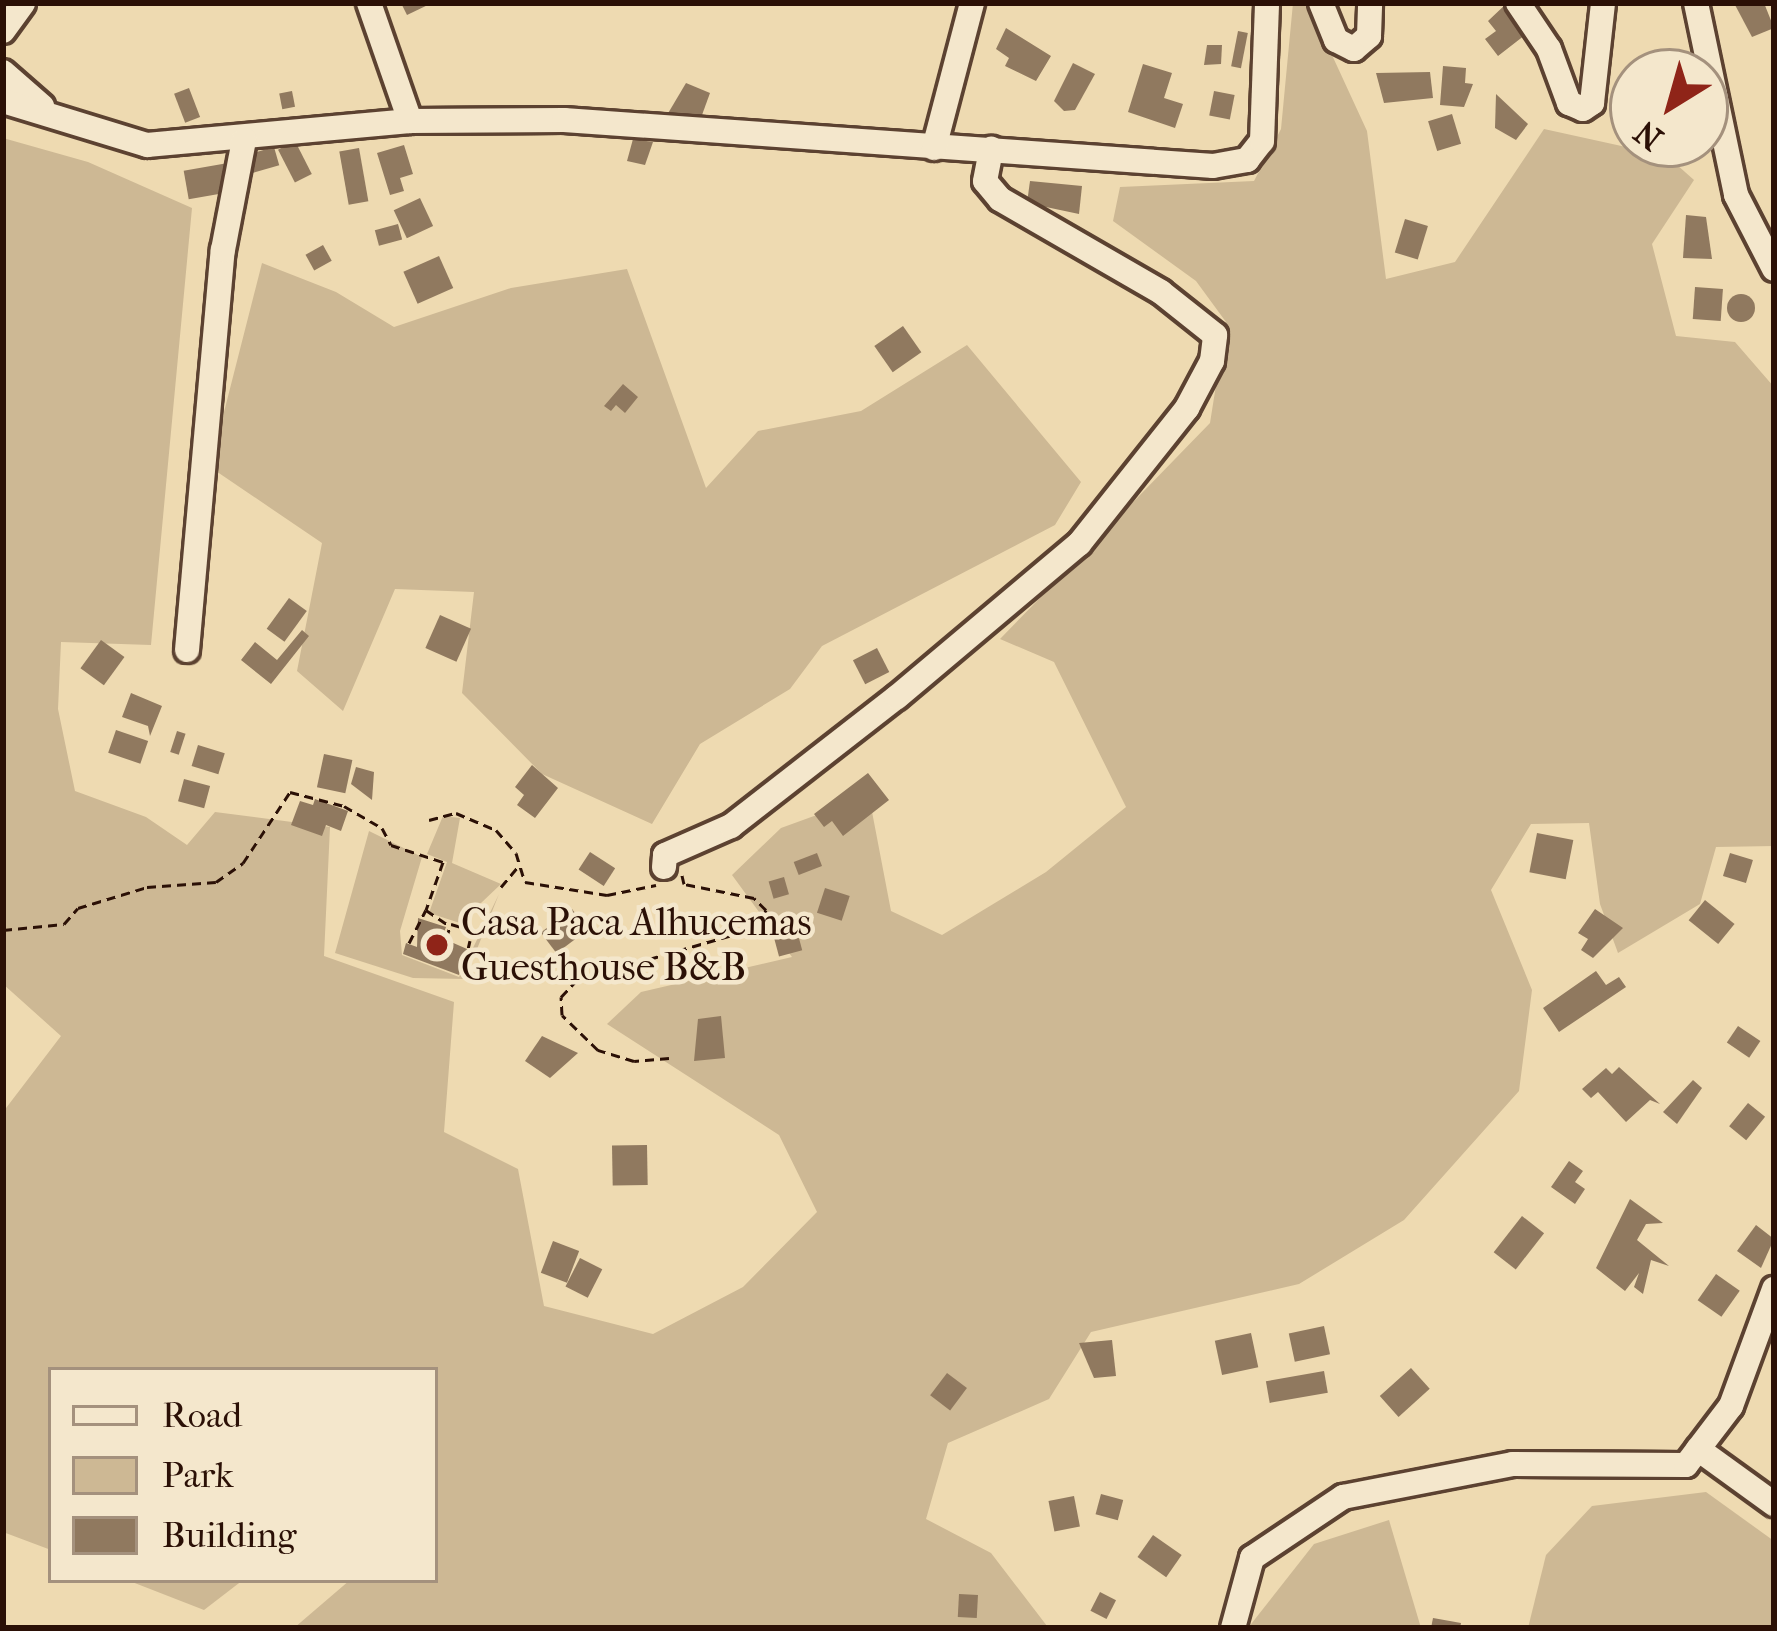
<!DOCTYPE html>
<style>
body{margin:0}
#map{position:relative;width:1777px;height:1631px;overflow:hidden;background:#eedab1;font-family:"IM FELL French Canon",serif}
div>[style]{position:absolute}
[style*='--x']{left:calc(var(--x)*1px);top:calc(var(--y)*1px);width:calc(var(--w)*1px);rotate:calc(var(--a)*1deg)}
.green>*{inset:0;background:#cdb894}
.building>*{inset:0;background:#90795f;transform-origin:0 0}
.round{border-radius:50%}
.path>*{height:3px;margin-top:-1.5px;transform-origin:0;background:repeating-linear-gradient(90deg,#2b1006 0 9px,transparent 0 15px)}
.roads{filter:drop-shadow(3px 0 #5c4231) drop-shadow(-3px 0 #5c4231) drop-shadow(0 3px #5c4231) drop-shadow(0 -3px #5c4231)}
.minor>*{height:24px;margin:-12px;padding:0 12px;transform-origin:12px;border-radius:12px;background:#f4e7cc}
.dots>*{width:33px;height:33px;translate:-50% -50%;box-sizing:border-box;border:6px solid #f4e7cc;border-radius:50%}
span{translate:-50% -50%;white-space:nowrap;text-align:center;line-height:1.15;-webkit-text-stroke:9px #f4e7cc;paint-order:stroke}
.poi-label{font-size:39px;color:#2b1006}
.left{translate:0 -50%;text-align:left}
.frame{position:absolute;inset:0;border:6px solid #2b1006;pointer-events:none}
.legend{position:absolute;left:48px;top:1367px;width:390px;height:216px;box-sizing:border-box;background:#f4e7cc;border:3px solid #a4917d;margin:0;padding:15px 21px;list-style:none;font-size:36px;color:#2b1006}
.legend li{display:flex;align-items:center;gap:24px;height:60px}
.legend b{width:60px;border:3px solid #a4917d}
.north{position:absolute;left:1609px;top:48px;width:120px;height:120px;box-sizing:border-box;background:#f4e7cc;border:3px solid #a4917d;border-radius:50%;rotate:217deg;font-size:33px;font-weight:700;line-height:48px;text-align:center;color:#2b1006}
.north::after{content:'';display:block;margin:auto;width:42px;height:54px;background:#8f2418;clip-path:polygon(50% 0,100% 100%,50% 72%,0 100%)}
</style>
<div id="map">
<div class="green">
<div style="clip-path:polygon(1293px 3px,1308px 3px,1367px 131px,1386px 279px,1455px 262px,1544px 129px,1667px 156px,1694px 180px,1652px 244px,1676px 336px,1735px 342px,1774px 387px,1774px 846px,1716px 847px,1700px 904px,1618px 953px,1600px 904px,1589px 823px,1531px 824px,1491px 890px,1532px 990px,1519px 1091px,1404px 1220px,1299px 1284px,1091px 1332px,1049px 1399px,948px 1443px,926px 1519px,991px 1553px,1047px 1626px,1081px 1628px,294px 1628px,350px 1580px,435px 1580px,435px 1370px,51px 1370px,51px 1550px,3px 1532px,3px 1112px,61px 1036px,3px 984px,3px 138px,88px 162px,192px 208px,151px 645px,61px 642px,58px 709px,75px 791px,146px 817px,187px 845px,215px 812px,330px 827px,324px 956px,454px 1002px,444px 1132px,518px 1169px,544px 1306px,653px 1334px,743px 1287px,817px 1212px,779px 1135px,607px 1024px,641px 992px,792px 957px,732px 875px,781px 828px,869px 796px,891px 911px,942px 935px,1046px 872px,1126px 807px,1054px 662px,1000px 639px,1210px 423px,1226px 322px,1196px 281px,1113px 221px,1120px 187px,1254px 181px,1281px 129px)"></div>
<div style="clip-path:polygon(262px 263px,336px 292px,394px 327px,511px 288px,627px 269px,706px 488px,758px 431px,861px 411px,967px 345px,1081px 482px,1055px 525px,822px 646px,790px 689px,700px 744px,652px 824px,542px 774px,462px 693px,474px 592px,395px 589px,343px 711px,297px 671px,322px 543px,210px 467px)"></div>
<div style="clip-path:polygon(443px 816px,460px 818px,452px 863px,501px 884px,460px 923px,429px 913px,447px 862px,427px 854px)"></div>
<div style="clip-path:polygon(369px 831px,422px 857px,400px 931px,402px 955px,459px 977px,499px 894px,465px 979px,413px 978px,335px 953px)"></div>
<div style="clip-path:polygon(1706px 1492px,1774px 1541px,1774px 1628px,1528px 1628px,1546px 1555px,1592px 1506px)"></div>
<div style="clip-path:polygon(1389px 1520px,1421px 1628px,1248px 1628px,1314px 1544px)"></div>
<div style="clip-path:polygon(127px 1580px,243px 1580px,204px 1610px)"></div>
</div>
<div class="building">
<div style="clip-path:polygon(401px 3px,432px 3px,407px 15px)"></div>
<div style="clip-path:polygon(1507px 3px,1530px 31px,1498px 56px,1485px 39px,1496px 31px,1488px 21px)"></div>
<div style="clip-path:polygon(1734px 3px,1764px 3px,1774px 28px,1752px 37px)"></div>
<div style="clip-path:polygon(1006px 28px,1051px 56px,1036px 81px,1005px 66px,1009px 58px,996px 49px)"></div>
<div style="left:1238px;top:31px;width:10px;height:36px;rotate:11deg"></div>
<div style="clip-path:polygon(1207px 45px,1222px 45px,1221px 64px,1204px 65px)"></div>
<div style="clip-path:polygon(1668px 56px,1669px 72px,1652px 72px,1652px 59px)"></div>
<div style="clip-path:polygon(1073px 63px,1095px 74px,1075px 110px,1064px 111px,1054px 101px)"></div>
<div style="clip-path:polygon(1143px 64px,1172px 73px,1164px 98px,1183px 104px,1175px 128px,1128px 112px)"></div>
<div style="clip-path:polygon(1443px 66px,1466px 68px,1465px 83px,1473px 84px,1464px 107px,1440px 105px)"></div>
<div style="clip-path:polygon(1430px 72px,1433px 98px,1384px 103px,1376px 73px)"></div>
<div style="clip-path:polygon(686px 83px,710px 93px,702px 115px,667px 115px)"></div>
<div style="left:189px;top:88px;width:31px;height:16px;rotate:69deg"></div>
<div style="left:292px;top:91px;width:16px;height:13px;rotate:79deg"></div>
<div style="left:1214px;top:91px;width:21px;height:25px;rotate:11deg"></div>
<div style="clip-path:polygon(1496px 94px,1528px 124px,1516px 140px,1495px 128px)"></div>
<div style="left:1452px;top:114px;width:31px;height:25px;rotate:73deg"></div>
<div style="clip-path:polygon(633px 139px,653px 142px,645px 165px,627px 161px)"></div>
<div style="left:295px;top:141px;width:37px;height:19px;rotate:63deg"></div>
<div style="clip-path:polygon(404px 145px,413px 174px,400px 178px,404px 191px,390px 195px,377px 153px)"></div>
<div style="left:274px;top:147px;width:19px;height:29px;rotate:74deg"></div>
<div style="left:359px;top:148px;width:54px;height:20px;rotate:80deg"></div>
<div style="left:228px;top:163px;width:29px;height:45px;rotate:80deg"></div>
<div style="clip-path:polygon(1030px 181px,1082px 186px,1079px 214px,1027px 203px)"></div>
<div style="left:420px;top:198px;width:31px;height:29px;rotate:65deg"></div>
<div style="clip-path:polygon(1686px 215px,1706px 217px,1712px 259px,1683px 258px)"></div>
<div style="left:1405px;top:219px;width:24px;height:35px;rotate:17deg"></div>
<div style="left:398px;top:224px;width:16px;height:24px;rotate:75deg"></div>
<div style="left:323px;top:245px;width:18px;height:20px;rotate:61deg"></div>
<div style="left:439px;top:256px;width:35px;height:39px;rotate:66deg"></div>
<div style="left:1695px;top:287px;width:28px;height:32px;rotate:4deg"></div>
<div class="round" style="left:1727px;top:294px;width:28px;height:28px"></div>
<div style="left:903px;top:326px;width:32px;height:35px;rotate:55deg"></div>
<div style="clip-path:polygon(623px 384px,638px 397px,625px 413px,616px 405px,611px 411px,604px 406px)"></div>
<div style="left:289px;top:598px;width:22px;height:38px;rotate:36deg"></div>
<div style="left:440px;top:615px;width:34px;height:36px;rotate:24deg"></div>
<div style="clip-path:polygon(302px 630px,309px 636px,271px 684px,241px 660px,255px 642px,277px 660px)"></div>
<div style="left:101px;top:640px;width:29px;height:35px;rotate:36deg"></div>
<div style="left:877px;top:648px;width:27px;height:27px;rotate:63deg"></div>
<div style="clip-path:polygon(131px 693px,162px 706px,150px 736px,148px 726px,122px 717px)"></div>
<div style="left:116px;top:730px;width:34px;height:24px;rotate:19deg"></div>
<div style="left:177px;top:731px;width:9px;height:22px;rotate:18deg"></div>
<div style="left:198px;top:745px;width:28px;height:22px;rotate:17deg"></div>
<div style="left:324px;top:754px;width:29px;height:34px;rotate:12deg"></div>
<div style="clip-path:polygon(532px 765px,558px 788px,535px 818px,517px 805px,524px 795px,515px 787px)"></div>
<div style="clip-path:polygon(356px 767px,374px 772px,372px 800px,351px 784px)"></div>
<div style="clip-path:polygon(868px 773px,889px 800px,843px 836px,832px 821px,824px 827px,814px 814px)"></div>
<div style="left:184px;top:779px;width:27px;height:23px;rotate:15deg"></div>
<div style="clip-path:polygon(315px 799px,348px 811px,341px 831px,326px 825px,322px 836px,291px 825px,300px 801px,313px 805px)"></div>
<div style="left:1537px;top:833px;width:37px;height:40px;rotate:11deg"></div>
<div style="left:590px;top:852px;width:30px;height:21px;rotate:33deg"></div>
<div style="left:817px;top:853px;width:14px;height:25px;rotate:69deg"></div>
<div style="left:1730px;top:853px;width:24px;height:24px;rotate:17deg"></div>
<div style="left:784px;top:877px;width:18px;height:16px;rotate:74deg"></div>
<div style="left:825px;top:888px;width:26px;height:26px;rotate:18deg"></div>
<div style="left:1705px;top:900px;width:38px;height:26px;rotate:39deg"></div>
<div style="left:572px;top:909px;width:26px;height:39px;rotate:53deg"></div>
<div style="clip-path:polygon(1595px 909px,1623px 928px,1593px 958px,1581px 950px,1588px 939px,1578px 933px)"></div>
<div style="clip-path:polygon(418px 918px,446px 927px,442px 938px,467px 949px,459px 975px,403px 954px,406px 943px,417px 947px)"></div>
<div style="left:796px;top:927px;width:24px;height:24px;rotate:75deg"></div>
<div style="clip-path:polygon(1596px 971px,1606px 985px,1619px 977px,1626px 987px,1559px 1032px,1543px 1008px)"></div>
<div style="clip-path:polygon(721px 1016px,725px 1058px,694px 1061px,698px 1019px)"></div>
<div style="left:1738px;top:1026px;width:27px;height:20px;rotate:34deg"></div>
<div style="clip-path:polygon(542px 1036px,578px 1053px,550px 1078px,525px 1061px)"></div>
<div style="clip-path:polygon(1619px 1067px,1660px 1104px,1650px 1100px,1626px 1122px,1598px 1092px,1591px 1098px,1582px 1089px,1606px 1068px,1612px 1074px)"></div>
<div style="clip-path:polygon(1693px 1080px,1702px 1088px,1677px 1124px,1663px 1112px)"></div>
<div style="left:1748px;top:1103px;width:22px;height:30px;rotate:39deg"></div>
<div style="left:647px;top:1145px;width:40px;height:35px;rotate:89deg"></div>
<div style="clip-path:polygon(1569px 1161px,1583px 1171px,1575px 1182px,1585px 1189px,1575px 1204px,1551px 1187px)"></div>
<div style="clip-path:polygon(1630px 1199px,1663px 1223px,1646px 1224px,1637px 1240px,1669px 1266px,1651px 1260px,1643px 1294px,1634px 1287px,1639px 1273px,1625px 1291px,1596px 1268px)"></div>
<div style="left:1522px;top:1216px;width:28px;height:46px;rotate:38deg"></div>
<div style="clip-path:polygon(1756px 1225px,1774px 1239px,1761px 1268px,1737px 1251px)"></div>
<div style="left:553px;top:1241px;width:28px;height:34px;rotate:21deg"></div>
<div style="left:580px;top:1258px;width:25px;height:32px;rotate:27deg"></div>
<div style="left:1716px;top:1274px;width:29px;height:32px;rotate:35deg"></div>
<div style="left:1324px;top:1326px;width:29px;height:36px;rotate:78deg"></div>
<div style="left:1251px;top:1333px;width:35px;height:37px;rotate:78deg"></div>
<div style="clip-path:polygon(1112px 1340px,1116px 1376px,1094px 1378px,1079px 1343px)"></div>
<div style="left:1411px;top:1368px;width:28px;height:42px;rotate:48deg"></div>
<div style="left:1324px;top:1371px;width:22px;height:59px;rotate:80deg"></div>
<div style="left:947px;top:1373px;width:25px;height:28px;rotate:37deg"></div>
<div style="left:1101px;top:1494px;width:23px;height:21px;rotate:15deg"></div>
<div style="left:1074px;top:1496px;width:31px;height:26px;rotate:79deg"></div>
<div style="left:1153px;top:1535px;width:35px;height:27px;rotate:35deg"></div>
<div style="left:1100px;top:1592px;width:18px;height:21px;rotate:27deg"></div>
<div style="left:959px;top:1594px;width:19px;height:23px;rotate:3deg"></div>
<div style="clip-path:polygon(1433px 1618px,1461px 1623px,1460px 1628px,1431px 1628px)"></div>
</div>
<div class="path">
<div style="--x:429;--y:820;--w:28;--a:-15"></div>
<div style="--x:456;--y:813;--w:43;--a:23"></div>
<div style="--x:496;--y:830;--w:30;--a:49"></div>
<div style="--x:516;--y:853;--w:30;--a:73"></div>
<div style="--x:525;--y:882;--w:83;--a:9"></div>
<div style="--x:607;--y:895;--w:50;--a:-11.5"></div>
<div style="--x:501;--y:887;--w:26;--a:-50"></div>
<div style="--x:3;--y:930;--w:61;--a:-5.6"></div>
<div style="--x:64;--y:924;--w:21;--a:-49"></div>
<div style="--x:78;--y:908;--w:72;--a:-16.9"></div>
<div style="--x:147;--y:887;--w:69;--a:-4.1"></div>
<div style="--x:216;--y:882;--w:33;--a:-35"></div>
<div style="--x:243;--y:863;--w:85;--a:-56.5"></div>
<div style="--x:290;--y:792;--w:56;--a:14.5"></div>
<div style="--x:344;--y:806;--w:44;--a:30.1"></div>
<div style="--x:382;--y:828;--w:19;--a:62"></div>
<div style="--x:391;--y:845;--w:55;--a:18.1"></div>
<div style="--x:443;--y:862;--w:51;--a:109.5"></div>
<div style="--x:446;--y:938;--w:15;--a:-70"></div>
<div style="--x:451;--y:924;--w:10;--a:17"></div>
<div style="--x:409;--y:943;--w:37;--a:-63"></div>
<div style="--x:426;--y:910;--w:29;--a:34"></div>
<div style="--x:465;--y:962;--w:22;--a:-77"></div>
<div style="--x:669;--y:1058;--w:35;--a:175"></div>
<div style="--x:634;--y:1061;--w:38;--a:-163"></div>
<div style="--x:598;--y:1050;--w:50;--a:-135.8"></div>
<div style="--x:562;--y:1015;--w:18;--a:-93"></div>
<div style="--x:561;--y:997;--w:23;--a:-47"></div>
<div style="--x:577;--y:980;--w:191;--a:-16.2"></div>
<div style="--x:760;--y:927;--w:18;--a:-71"></div>
<div style="--x:766;--y:910;--w:17;--a:-135"></div>
<div style="--x:754;--y:898;--w:71;--a:-168.7"></div>
<div style="--x:684;--y:884;--w:9;--a:-103"></div>
</div>
<div class="roads">
<div class="minor">
<div style="--x:369;--y:3;--w:125;--a:70.8"></div>
<div style="--x:1321;--y:3;--w:40;--a:68"></div>
<div style="--x:1336;--y:40;--w:20;--a:27"></div>
<div style="--x:1354;--y:49;--w:20;--a:-41"></div>
<div style="--x:1369;--y:36;--w:33;--a:-88"></div>
<div style="--x:1518;--y:3;--w:55;--a:56"></div>
<div style="--x:1549;--y:49;--w:58;--a:69.7"></div>
<div style="--x:1569;--y:103;--w:15;--a:23"></div>
<div style="--x:1583;--y:109;--w:11;--a:-34"></div>
<div style="--x:1592;--y:103;--w:101;--a:-83.7"></div>
<div style="--x:1696;--y:3;--w:196;--a:78.2"></div>
<div style="--x:1736;--y:195;--w:83;--a:62.8"></div>
<div style="--x:3;--y:31;--w:34;--a:-54"></div>
<div style="--x:3;--y:72;--w:52;--a:41.1"></div>
<div style="--x:3;--y:101;--w:151;--a:17"></div>
<div style="--x:147;--y:145;--w:264;--a:-5.2"></div>
<div style="--x:410;--y:121;--w:154;--a:-0.4"></div>
<div style="--x:564;--y:120;--w:651;--a:4.05"></div>
<div style="--x:1213;--y:166;--w:35;--a:-10"></div>
<div style="--x:1247;--y:160;--w:24;--a:-52"></div>
<div style="--x:1262;--y:141;--w:138;--a:-87.9"></div>
<div style="--x:934;--y:148;--w:150;--a:-75.3"></div>
<div style="--x:187;--y:650;--w:402;--a:-84.9"></div>
<div style="--x:223;--y:250;--w:112;--a:-79.2"></div>
<div style="--x:664;--y:867;--w:12;--a:-85"></div>
<div style="--x:665;--y:855;--w:72;--a:-23.7"></div>
<div style="--x:731;--y:826;--w:210;--a:-37.9"></div>
<div style="--x:897;--y:697;--w:238;--a:-40.1"></div>
<div style="--x:1079;--y:544;--w:174;--a:-51.5"></div>
<div style="--x:1187;--y:408;--w:53;--a:-62"></div>
<div style="--x:1212;--y:361;--w:26;--a:-83"></div>
<div style="--x:1215;--y:335;--w:69;--a:-141.5"></div>
<div style="--x:1161;--y:292;--w:186;--a:-150"></div>
<div style="--x:1000;--y:199;--w:23;--a:-130"></div>
<div style="--x:985;--y:181;--w:33;--a:-79"></div>
<div style="--x:1698;--y:1449;--w:94;--a:35.9"></div>
<div style="--x:1233;--y:1628;--w:73;--a:-74.8"></div>
<div style="--x:1252;--y:1558;--w:110;--a:-33.8"></div>
<div style="--x:1343;--y:1497;--w:173;--a:-11"></div>
<div style="--x:1513;--y:1464;--w:173;--a:0.3"></div>
<div style="--x:1686;--y:1465;--w:74;--a:-52.7"></div>
<div style="--x:1731;--y:1406;--w:125;--a:-69.8"></div>
</div>
</div>
<div class="dots">
<div style="left:437px;top:945px;background:#8f2418"></div>
</div>
<div class="poi-label">
<span class="left" style="left:461px;top:945px">Casa Paca Alhucemas<br>Guesthouse B&amp;B</span>
</div>
<div class="frame"></div>
<ul class="legend">
<li><b style="height:15px;background:#f4e7cc"></b>Road</li>
<li><b style="height:33px;background:#cdb894"></b>Park</li>
<li><b style="height:33px;background:#90795f"></b>Building</li>
</ul>
<div class="north">N</div>
</div>
